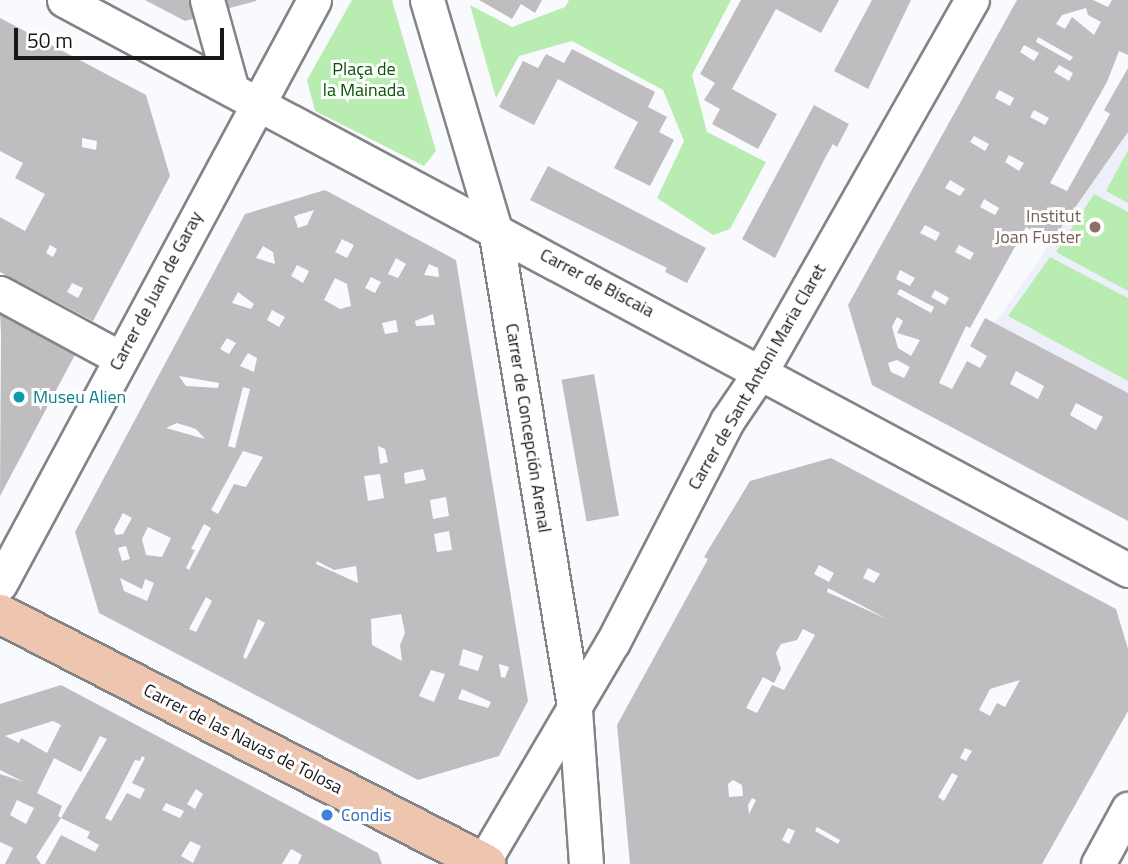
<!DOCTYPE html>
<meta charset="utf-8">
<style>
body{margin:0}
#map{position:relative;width:1128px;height:864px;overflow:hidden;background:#f9fafd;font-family:"Titillium Web",sans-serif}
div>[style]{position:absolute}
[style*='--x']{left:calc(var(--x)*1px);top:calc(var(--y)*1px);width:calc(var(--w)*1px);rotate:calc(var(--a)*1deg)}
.built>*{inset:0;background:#edf0fa}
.green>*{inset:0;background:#b8ecb0}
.building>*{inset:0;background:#bfbdc0;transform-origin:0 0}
.roads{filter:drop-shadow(2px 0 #838486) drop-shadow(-2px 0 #838486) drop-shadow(0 2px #838486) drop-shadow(0 -2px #838486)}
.minor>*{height:33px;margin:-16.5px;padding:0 16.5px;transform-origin:16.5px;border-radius:16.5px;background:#fff}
.major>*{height:38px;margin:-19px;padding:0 19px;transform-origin:19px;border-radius:19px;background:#eec5af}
.dots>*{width:19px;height:19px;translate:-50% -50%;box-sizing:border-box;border:4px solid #fff;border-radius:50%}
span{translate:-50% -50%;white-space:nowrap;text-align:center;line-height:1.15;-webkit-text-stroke:6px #fff;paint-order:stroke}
.park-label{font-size:18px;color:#055100}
.education-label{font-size:18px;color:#785e54}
.right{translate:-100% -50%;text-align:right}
.street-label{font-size:18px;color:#181819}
.culture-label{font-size:18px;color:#0d838f}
.left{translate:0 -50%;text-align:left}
.shop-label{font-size:18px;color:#366cbe}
.scale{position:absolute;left:14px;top:28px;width:210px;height:32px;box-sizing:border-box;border:4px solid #181819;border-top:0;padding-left:9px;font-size:21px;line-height:24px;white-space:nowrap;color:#181819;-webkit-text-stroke:5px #fff;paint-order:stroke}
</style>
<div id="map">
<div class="built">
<div style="clip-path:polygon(1128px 132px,1128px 393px,995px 323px)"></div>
</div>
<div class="green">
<div style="clip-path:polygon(352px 0,392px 0,436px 151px,424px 166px,315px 111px,307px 80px)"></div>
<div style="clip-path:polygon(569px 0,731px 0,692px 75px,707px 132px,766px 162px,730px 229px,713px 235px,657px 198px,684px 141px,663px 90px,572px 41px,519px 56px,496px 98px,470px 5px,512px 27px,565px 7px)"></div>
<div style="clip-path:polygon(1128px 150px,1128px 203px,1106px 191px)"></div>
<div style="clip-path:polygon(1094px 194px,1128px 212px,1128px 291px,1056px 252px)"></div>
<div style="clip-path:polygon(1050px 257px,1128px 298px,1128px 381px,1008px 316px)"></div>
</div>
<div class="building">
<div style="clip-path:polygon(145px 0,193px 0,196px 18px,185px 21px)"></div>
<div style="clip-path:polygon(225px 0,256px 0,256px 1px,226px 9px)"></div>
<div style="clip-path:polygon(479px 0,542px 0,535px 13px,521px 4px,512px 19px)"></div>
<div style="clip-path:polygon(741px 0,839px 0,821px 33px,776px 9px,732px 89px,777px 114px,758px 149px,712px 124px,720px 109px,704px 100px,715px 83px,700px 74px)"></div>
<div style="clip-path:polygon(872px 0,911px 0,868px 89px,834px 71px)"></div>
<div style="clip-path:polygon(evenodd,1017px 0,1093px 0,1108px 7px,1112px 0,1128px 0,1128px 55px,1119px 51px,1107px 82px,1050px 183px,1067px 191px,1110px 114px,1104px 110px,1128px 68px,1128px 132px,1051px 242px,1026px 227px,970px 328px,966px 326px,939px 383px,952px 389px,967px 361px,980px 368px,987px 356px,970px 346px,985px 318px,1128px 393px,1128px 521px,872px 385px,848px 305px,1017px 0,1086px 8px,1088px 15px,1101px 22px,1094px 35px,1072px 17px,1065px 29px,1056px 24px,1062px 15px,1086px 8px,1017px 0,1038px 37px,1073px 57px,1070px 61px,1036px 42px,1038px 37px,1017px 0,1024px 45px,1039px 53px,1034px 61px,1020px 52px,1024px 45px,1017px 0,1059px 65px,1073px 73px,1069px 81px,1054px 72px,1059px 65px,1017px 0,999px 90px,1014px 98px,1010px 106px,995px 98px,999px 90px,1017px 0,1034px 110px,1049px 118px,1045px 125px,1030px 117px,1034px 110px,1017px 0,974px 136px,989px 144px,985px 151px,970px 142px,974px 136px,1017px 0,1009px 155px,1024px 163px,1019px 171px,1005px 162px,1009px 155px,1017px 0,950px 180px,965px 189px,960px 196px,945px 188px,950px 180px,1017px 0,984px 199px,999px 208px,995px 215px,980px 207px,984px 199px,1017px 0,925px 225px,940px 233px,936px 241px,920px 233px,925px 225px,1017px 0,959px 245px,974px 253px,970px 260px,955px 252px,959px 245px,1017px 0,900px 270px,915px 278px,910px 286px,896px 279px,900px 270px,1017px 0,900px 289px,934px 307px,931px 313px,897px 294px,900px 289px,1017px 0,935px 290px,949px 298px,945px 305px,931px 297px,935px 290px,1017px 0,897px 317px,903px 321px,897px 333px,920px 340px,911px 356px,898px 348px,892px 327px,897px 317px,1017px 0,897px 360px,910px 367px,904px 378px,891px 372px,888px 363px,897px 360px,1017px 0,1016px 371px,1044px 386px,1038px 399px,1010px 384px,1016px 371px,1017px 0,1076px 403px,1103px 417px,1096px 430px,1070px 415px,1076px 403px)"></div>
<div style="clip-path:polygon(evenodd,0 18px,146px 95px,170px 176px,93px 321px,0 272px,0 217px,25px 231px,45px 194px,15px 178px,23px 163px,0 151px,0 18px,82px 138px,97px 141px,96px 150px,82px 147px,82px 138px,0 18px,50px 245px,57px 249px,53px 257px,46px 253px,50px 245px,0 18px,72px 283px,83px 288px,78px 298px,67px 292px,72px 283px)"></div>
<div style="clip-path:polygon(572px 49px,655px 92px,648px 107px,667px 117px,659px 132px,674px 140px,650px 186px,614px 168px,638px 122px,558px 79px,534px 125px,499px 107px,523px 61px,538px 68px,546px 54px,564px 63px)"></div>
<div style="clip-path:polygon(814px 105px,849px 124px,837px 147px,833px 144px,825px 158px,775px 258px,742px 239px)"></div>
<div style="clip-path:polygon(548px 166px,706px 248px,687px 283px,665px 272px,667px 268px,530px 200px)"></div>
<div style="clip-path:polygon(evenodd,325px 190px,456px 260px,528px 701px,499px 756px,418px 780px,99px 613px,75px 532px,245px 214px,325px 190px,314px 210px,307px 225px,298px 228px,294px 216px,314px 210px,325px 190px,342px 239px,354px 245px,347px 258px,335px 252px,342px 239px,325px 190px,263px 246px,273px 252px,275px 264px,256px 258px,263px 246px,325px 190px,396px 258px,406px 264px,398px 278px,388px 274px,396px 258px,325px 190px,429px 264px,438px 268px,439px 277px,424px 275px,429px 264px,325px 190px,297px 265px,309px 271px,303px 283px,291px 276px,297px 265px,325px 190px,371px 277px,381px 282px,375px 293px,365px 288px,371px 277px,325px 190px,335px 278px,347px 284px,351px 306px,340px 309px,324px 300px,335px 278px,325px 190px,238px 292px,254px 304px,251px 309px,232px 303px,238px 292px,325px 190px,272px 310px,285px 317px,279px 327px,267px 320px,272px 310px,325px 190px,433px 314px,435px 325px,416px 326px,415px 321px,433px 314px,325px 190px,396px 320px,398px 332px,385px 334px,382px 323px,396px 320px,325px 190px,227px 338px,236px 343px,229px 354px,220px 349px,227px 338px,325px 190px,248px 353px,257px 358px,254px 372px,240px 366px,248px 353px,325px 190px,179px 376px,219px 383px,218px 388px,186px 386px,179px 376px,325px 190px,243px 387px,250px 389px,235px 448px,228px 446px,243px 387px,325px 190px,177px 423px,196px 429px,205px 439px,166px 428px,177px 423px,325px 190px,378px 446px,385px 449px,388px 462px,380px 464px,378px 446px,325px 190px,243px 451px,263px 457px,246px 487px,234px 484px,218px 514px,211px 510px,243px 451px,325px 190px,423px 469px,426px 480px,405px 484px,404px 473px,423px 469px,325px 190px,380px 474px,384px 498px,368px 501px,364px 476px,380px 474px,325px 190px,446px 497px,449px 516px,433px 519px,430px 500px,446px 497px,325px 190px,123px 513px,132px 518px,123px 534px,116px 535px,114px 530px,123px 513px,325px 190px,204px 524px,211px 528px,189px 570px,186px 568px,195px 550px,191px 549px,204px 524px,325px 190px,148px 527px,171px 538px,162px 557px,146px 555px,142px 539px,148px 527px,325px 190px,449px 531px,452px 550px,437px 552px,434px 534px,449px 531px,325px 190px,126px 546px,130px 559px,122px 561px,118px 548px,126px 546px,325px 190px,317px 561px,334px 570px,356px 566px,358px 583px,316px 564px,317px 561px,325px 190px,120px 578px,142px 589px,145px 579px,154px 583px,147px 601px,124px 591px,120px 578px,325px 190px,206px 597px,212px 601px,196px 632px,189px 629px,206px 597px,325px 190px,401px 614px,405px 633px,400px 645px,402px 661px,372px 645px,371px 619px,401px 614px,325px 190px,258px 619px,265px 623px,246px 659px,243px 657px,258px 619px,325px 190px,463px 649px,483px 656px,478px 671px,459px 665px,463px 649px,325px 190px,499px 664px,509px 667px,505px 678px,501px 677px,499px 664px,325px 190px,431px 670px,445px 674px,434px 702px,419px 696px,431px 670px,325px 190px,462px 689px,491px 702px,488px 708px,458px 699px,462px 689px)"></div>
<div style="clip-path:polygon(0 310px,77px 351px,0 496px,1px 334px)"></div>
<div style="left:594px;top:374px;width:144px;height:33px;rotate:80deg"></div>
<div style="clip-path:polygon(evenodd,831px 458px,1116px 609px,1128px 649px,1128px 711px,1042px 864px,630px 864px,617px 725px,708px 559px,704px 557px,750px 481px,831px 458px,819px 565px,834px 573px,829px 582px,814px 574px,819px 565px,831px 458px,868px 568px,880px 574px,874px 583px,863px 578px,868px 568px,831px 458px,828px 588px,857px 603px,887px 619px,827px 592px,828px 588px,831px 458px,803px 629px,815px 635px,784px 690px,772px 685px,757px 713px,746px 708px,763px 677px,774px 683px,781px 669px,776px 653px,781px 644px,797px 640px,803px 629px,831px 458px,1020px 680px,1005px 707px,997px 703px,990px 716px,979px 710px,990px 689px,1020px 680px,831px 458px,965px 748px,972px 751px,966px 761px,960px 758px,965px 748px,831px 458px,952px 773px,958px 776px,944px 801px,938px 797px,952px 773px,831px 458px,733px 780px,742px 785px,743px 796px,729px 797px,728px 784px,733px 780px,831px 458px,752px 798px,756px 800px,749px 814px,748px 805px,752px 798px,831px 458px,817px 827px,840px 840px,838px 844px,815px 831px,817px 827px,831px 458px,788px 828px,795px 831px,789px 844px,782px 840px,788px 828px)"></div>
<div style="clip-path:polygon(evenodd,61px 685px,378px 853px,382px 864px,298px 864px,302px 855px,291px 849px,282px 864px,45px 864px,61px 835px,95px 852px,99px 845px,87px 838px,90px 832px,61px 818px,107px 739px,100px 736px,81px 772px,54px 758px,37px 793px,62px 806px,58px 816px,61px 818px,36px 857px,41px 864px,5px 864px,13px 848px,0 842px,0 774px,24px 782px,0 770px,0 704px,61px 685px,53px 721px,61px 725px,47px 753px,21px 738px,19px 743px,5px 736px,53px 721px,61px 685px,142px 756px,145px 758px,132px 783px,145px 789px,140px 799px,127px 793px,111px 821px,105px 818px,135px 760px,140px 761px,142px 756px,61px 685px,196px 789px,203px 794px,195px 809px,187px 804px,196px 789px,61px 685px,17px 800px,34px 808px,26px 824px,10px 815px,17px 800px,61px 685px,166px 803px,184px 811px,180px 818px,162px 810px,166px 803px,61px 685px,190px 841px,201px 846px,193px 863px,181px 856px,190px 841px)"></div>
</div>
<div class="roads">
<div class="minor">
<div style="--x:64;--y:0;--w:1207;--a:28.18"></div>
<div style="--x:207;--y:0;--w:93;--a:74.5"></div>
<div style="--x:427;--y:0;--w:239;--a:73.5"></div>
<div style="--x:495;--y:229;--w:488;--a:80.6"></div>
<div style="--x:575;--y:710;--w:154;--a:85.9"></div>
<div style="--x:0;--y:293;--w:136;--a:28.4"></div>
<div style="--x:0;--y:584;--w:663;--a:-61.73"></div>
<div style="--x:482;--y:864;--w:258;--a:-59.5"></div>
<div style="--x:613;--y:642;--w:249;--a:-62.7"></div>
<div style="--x:727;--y:421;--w:60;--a:-55.8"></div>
<div style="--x:761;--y:371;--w:427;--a:-60.4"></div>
<div style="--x:1098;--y:864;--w:63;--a:-61.4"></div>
</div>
<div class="major">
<div style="--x:0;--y:614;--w:547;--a:27.22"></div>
</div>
</div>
<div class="dots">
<div style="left:1095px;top:227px;background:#8d6e63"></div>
<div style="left:19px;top:397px;background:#0f9aa8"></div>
<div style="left:327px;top:815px;background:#3f7fe0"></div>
</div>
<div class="park-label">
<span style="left:364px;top:80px">Plaça de<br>la Mainada</span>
</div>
<div class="education-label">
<span class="right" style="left:1081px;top:227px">Institut<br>Joan Fuster</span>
</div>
<div class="street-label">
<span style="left:597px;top:283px;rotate:28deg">Carrer de Biscaia</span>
<span style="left:156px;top:291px;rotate:-62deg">Carrer de Juan de Garay</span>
<span style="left:757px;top:377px;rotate:-60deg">Carrer de Sant Antoni Maria Claret</span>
<span style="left:528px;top:428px;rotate:81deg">Carrer de Concepción Arenal</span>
<span style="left:243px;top:739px;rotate:27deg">Carrer de las Navas de Tolosa</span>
</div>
<div class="culture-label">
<span class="left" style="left:33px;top:397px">Museu Alien</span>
</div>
<div class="shop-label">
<span class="left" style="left:341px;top:815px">Condis</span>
</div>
<div class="scale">50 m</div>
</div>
